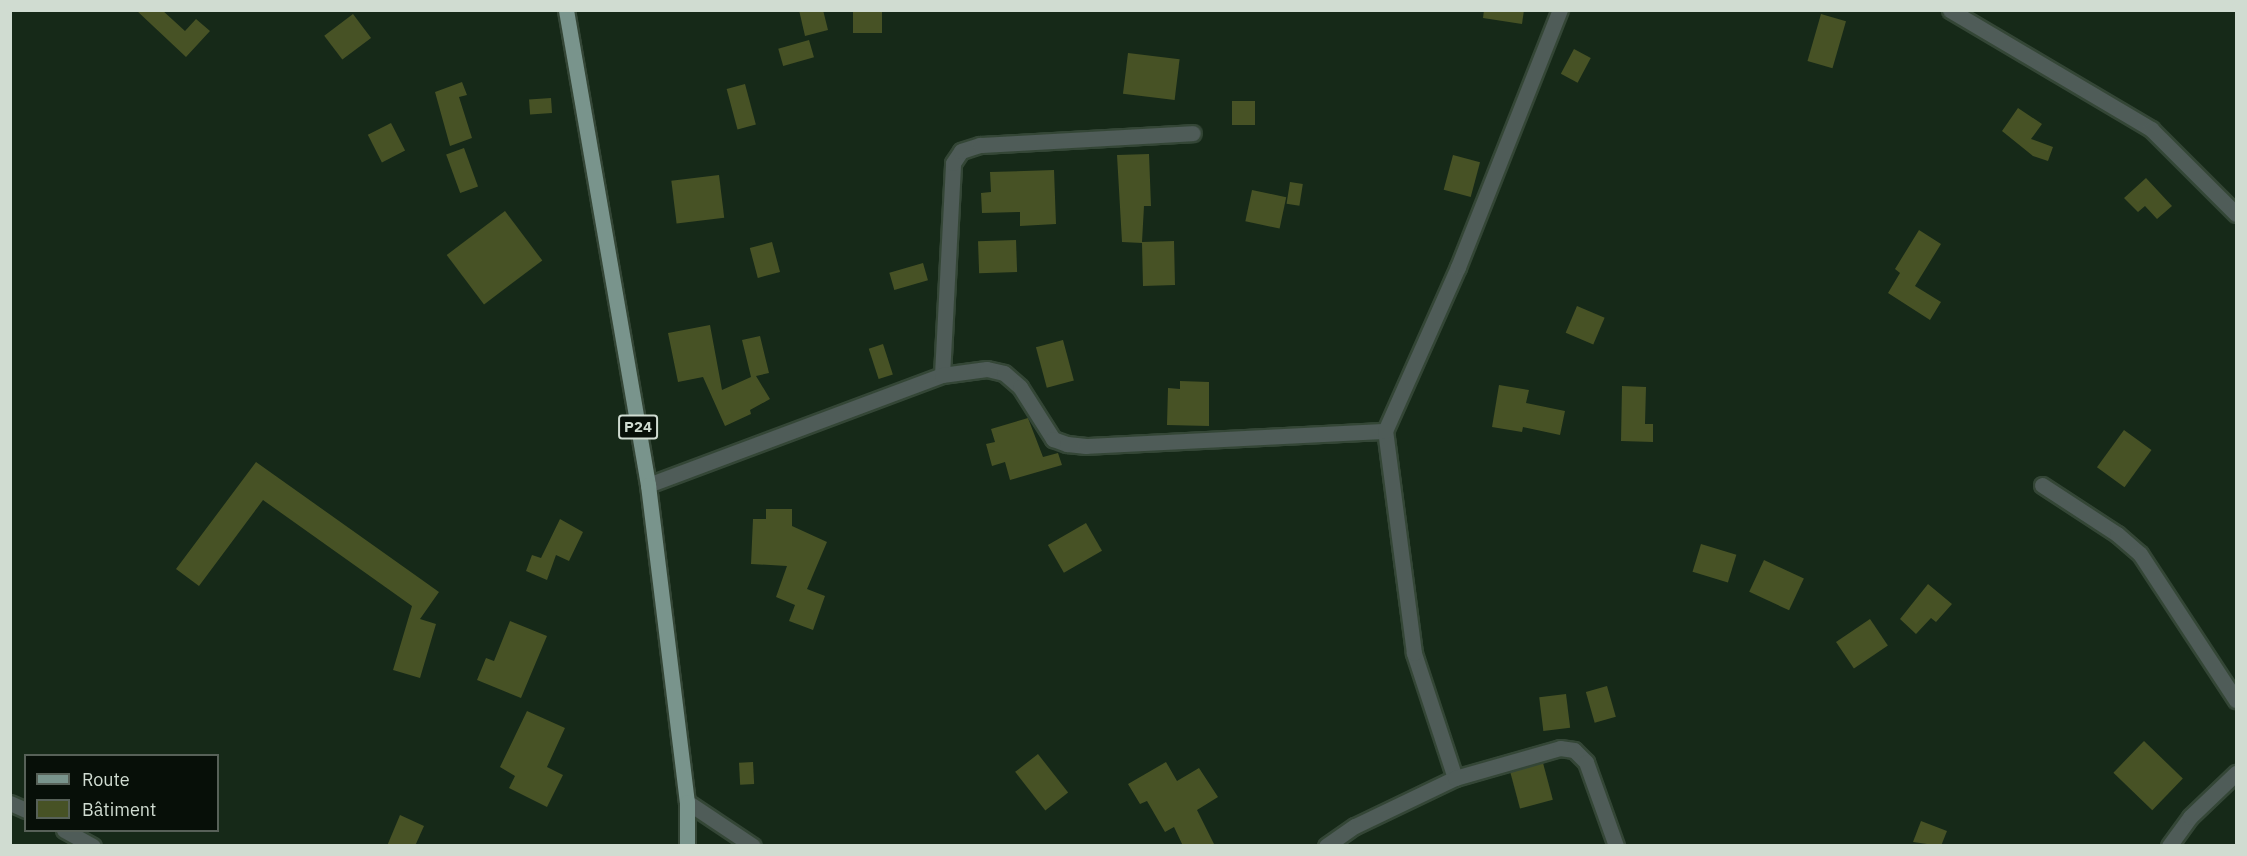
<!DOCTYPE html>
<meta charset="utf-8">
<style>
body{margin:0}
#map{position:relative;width:2247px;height:856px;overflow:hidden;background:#162918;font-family:"IBM Plex Sans",sans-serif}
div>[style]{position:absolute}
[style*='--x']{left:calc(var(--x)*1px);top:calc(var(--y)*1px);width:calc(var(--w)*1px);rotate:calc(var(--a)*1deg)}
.building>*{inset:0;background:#475225;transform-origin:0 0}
.roads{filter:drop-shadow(2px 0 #344636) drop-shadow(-2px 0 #344636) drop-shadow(0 2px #344636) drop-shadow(0 -2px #344636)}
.minor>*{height:15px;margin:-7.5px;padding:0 7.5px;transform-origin:7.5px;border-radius:7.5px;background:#4f5c58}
.major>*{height:15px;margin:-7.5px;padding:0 7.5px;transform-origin:7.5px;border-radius:7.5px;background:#79948c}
span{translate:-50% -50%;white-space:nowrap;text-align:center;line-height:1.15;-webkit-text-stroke:4.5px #070f08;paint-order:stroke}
.shield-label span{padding:2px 4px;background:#070f08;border:2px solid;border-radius:4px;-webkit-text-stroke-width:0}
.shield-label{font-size:15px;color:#d0dcd1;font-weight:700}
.frame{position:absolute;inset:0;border:12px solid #d0dcd1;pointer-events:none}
.legend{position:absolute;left:24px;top:754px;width:195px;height:78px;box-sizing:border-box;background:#070f08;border:2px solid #576158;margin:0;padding:8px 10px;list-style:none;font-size:18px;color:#d0dcd1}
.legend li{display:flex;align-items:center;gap:12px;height:30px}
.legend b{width:30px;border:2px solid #576158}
</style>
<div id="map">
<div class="building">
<div style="clip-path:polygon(136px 10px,162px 10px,185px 31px,196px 19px,210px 31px,186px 57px)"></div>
<div style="clip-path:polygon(799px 10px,823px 10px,828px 30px,805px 36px)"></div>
<div style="left:853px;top:10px;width:29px;height:23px"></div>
<div style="clip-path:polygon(1484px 10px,1524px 10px,1522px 24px,1483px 18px)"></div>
<div style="left:353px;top:14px;width:30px;height:36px;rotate:53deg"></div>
<div style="left:1821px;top:14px;width:26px;height:49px;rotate:16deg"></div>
<div style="left:809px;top:40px;width:18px;height:32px;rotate:74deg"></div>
<div style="left:1574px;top:49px;width:19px;height:28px;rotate:28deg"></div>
<div style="left:1128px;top:53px;width:52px;height:41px;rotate:7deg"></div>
<div style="clip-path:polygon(462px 82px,467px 95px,459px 97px,472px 138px,450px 146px,435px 92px)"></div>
<div style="left:745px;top:84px;width:42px;height:19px;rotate:75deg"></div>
<div style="left:551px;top:98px;width:15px;height:22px;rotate:86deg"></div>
<div style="left:1232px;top:101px;width:23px;height:24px"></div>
<div style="clip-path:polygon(2018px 108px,2042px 124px,2031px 139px,2053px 147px,2048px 161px,2033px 156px,2002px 131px)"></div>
<div style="left:391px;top:123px;width:31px;height:26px;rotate:63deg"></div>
<div style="left:464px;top:148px;width:41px;height:19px;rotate:70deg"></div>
<div style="clip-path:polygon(1149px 154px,1151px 206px,1144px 206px,1142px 242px,1174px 241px,1175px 285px,1143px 286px,1142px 243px,1122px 242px,1117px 155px)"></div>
<div style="left:1453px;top:155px;width:28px;height:36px;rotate:15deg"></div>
<div style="clip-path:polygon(1054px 170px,1056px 224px,1020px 226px,1020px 212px,982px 213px,981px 193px,991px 192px,990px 172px)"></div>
<div style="left:719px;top:175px;width:43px;height:48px;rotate:83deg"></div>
<div style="clip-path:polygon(2146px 178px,2172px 206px,2157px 219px,2145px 206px,2138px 212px,2124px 198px)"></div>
<div style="left:1290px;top:182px;width:13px;height:22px;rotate:9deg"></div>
<div style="left:1252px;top:190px;width:35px;height:32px;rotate:12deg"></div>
<div style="left:505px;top:211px;width:62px;height:73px;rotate:53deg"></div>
<div style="clip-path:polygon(1919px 230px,1941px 244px,1915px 286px,1941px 302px,1930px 320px,1888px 293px,1900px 273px,1895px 269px)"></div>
<div style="left:1016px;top:240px;width:32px;height:38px;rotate:88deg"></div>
<div style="left:772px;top:242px;width:31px;height:23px;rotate:75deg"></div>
<div style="left:923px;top:263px;width:18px;height:35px;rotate:74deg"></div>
<div style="left:1577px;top:306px;width:30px;height:29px;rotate:23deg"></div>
<div style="clip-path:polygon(710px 325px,722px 390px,751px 377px,742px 340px,760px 336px,769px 373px,756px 376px,770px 399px,750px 410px,751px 414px,725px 426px,703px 377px,678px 382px,668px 333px)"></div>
<div style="left:1063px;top:340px;width:42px;height:28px;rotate:75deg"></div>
<div style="left:883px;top:344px;width:32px;height:15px;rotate:72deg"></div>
<div style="clip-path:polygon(1180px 381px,1209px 382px,1209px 426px,1167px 425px,1168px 388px,1180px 389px)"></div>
<div style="clip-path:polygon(1499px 385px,1529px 390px,1526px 403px,1565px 411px,1560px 435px,1523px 427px,1522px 432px,1492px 427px)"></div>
<div style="clip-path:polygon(1622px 386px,1646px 387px,1645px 424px,1653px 424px,1653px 442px,1621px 441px)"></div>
<div style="clip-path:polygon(1028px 418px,1043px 457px,1058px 453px,1062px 465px,1010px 480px,1005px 462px,992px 466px,986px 444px,995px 442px,991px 429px)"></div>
<div style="left:2124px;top:430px;width:34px;height:46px;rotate:36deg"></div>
<div style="clip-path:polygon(256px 462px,439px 592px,420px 619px,436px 624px,420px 678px,393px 670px,412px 606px,263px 500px,199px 586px,176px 569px)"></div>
<div style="clip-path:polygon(766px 509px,792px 509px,792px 526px,827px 542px,807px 589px,825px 596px,813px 630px,789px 621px,795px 605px,776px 597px,787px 566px,751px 564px,753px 519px,766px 519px)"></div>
<div style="clip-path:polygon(560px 519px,583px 532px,569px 561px,556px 555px,547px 580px,526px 571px,532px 555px,541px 558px)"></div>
<div style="left:1086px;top:523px;width:32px;height:44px;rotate:60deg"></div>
<div style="left:1701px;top:544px;width:37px;height:29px;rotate:17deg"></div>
<div style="left:1764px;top:560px;width:44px;height:35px;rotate:25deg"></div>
<div style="clip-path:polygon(1928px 584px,1952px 604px,1936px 622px,1931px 618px,1916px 634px,1900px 619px)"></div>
<div style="left:1870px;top:619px;width:32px;height:41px;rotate:56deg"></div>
<div style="clip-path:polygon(510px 621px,547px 636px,521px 698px,477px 680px,486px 658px,494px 661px)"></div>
<div style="left:1607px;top:686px;width:32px;height:22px;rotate:74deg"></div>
<div style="left:1566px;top:694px;width:34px;height:27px;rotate:83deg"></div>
<div style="clip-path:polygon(527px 711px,565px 728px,547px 767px,563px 775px,547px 807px,509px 788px,515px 776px,500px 767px)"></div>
<div style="left:2144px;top:741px;width:54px;height:44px;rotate:44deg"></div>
<div style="left:1038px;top:754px;width:49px;height:29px;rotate:52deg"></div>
<div style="left:753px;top:762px;width:22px;height:14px;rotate:87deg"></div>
<div style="clip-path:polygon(1166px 762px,1177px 781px,1199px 768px,1218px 797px,1197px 810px,1215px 846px,1183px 846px,1174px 827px,1165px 832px,1147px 801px,1140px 804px,1128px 784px)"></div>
<div style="left:1543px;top:763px;width:38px;height:34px;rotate:75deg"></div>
<div style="clip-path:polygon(400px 815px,424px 826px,415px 846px,387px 846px)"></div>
<div style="clip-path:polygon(1921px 821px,1947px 831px,1941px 846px,1913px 842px)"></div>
</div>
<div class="roads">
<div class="minor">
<div style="--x:1950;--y:10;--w:234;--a:30.6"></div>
<div style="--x:2151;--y:129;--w:120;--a:45"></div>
<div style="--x:942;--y:375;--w:212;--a:-87"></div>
<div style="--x:953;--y:163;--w:14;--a:-56"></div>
<div style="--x:961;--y:151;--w:20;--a:-18"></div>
<div style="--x:980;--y:145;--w:213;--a:-3.2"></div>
<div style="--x:648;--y:485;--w:314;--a:-20.5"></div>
<div style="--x:942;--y:375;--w:45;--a:-7.6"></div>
<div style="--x:987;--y:369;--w:17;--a:13"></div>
<div style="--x:1004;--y:373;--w:21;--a:41"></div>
<div style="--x:1020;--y:387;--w:62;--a:57.6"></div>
<div style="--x:1053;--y:439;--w:15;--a:20"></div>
<div style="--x:1067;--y:444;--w:19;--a:6"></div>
<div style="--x:1086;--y:446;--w:299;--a:-2.9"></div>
<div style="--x:2042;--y:485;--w:90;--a:33.2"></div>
<div style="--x:2117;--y:534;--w:30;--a:41"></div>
<div style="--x:2140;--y:554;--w:175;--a:56.7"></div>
<div style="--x:1455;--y:778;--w:132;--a:-108.2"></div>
<div style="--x:1414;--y:653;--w:224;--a:-97.4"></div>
<div style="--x:1385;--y:431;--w:180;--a:-66"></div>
<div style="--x:1458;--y:267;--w:277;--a:-68.4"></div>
<div style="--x:687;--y:802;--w:79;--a:33.7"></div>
<div style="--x:10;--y:803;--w:17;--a:24"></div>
<div style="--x:64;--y:830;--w:33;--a:29"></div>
<div style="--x:1326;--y:846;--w:35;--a:-35"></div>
<div style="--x:1355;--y:826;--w:111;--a:-25.6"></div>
<div style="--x:1455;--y:778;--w:109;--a:-15.9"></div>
<div style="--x:1560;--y:748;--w:14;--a:8"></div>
<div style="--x:1574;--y:750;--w:17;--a:45"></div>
<div style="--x:1586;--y:762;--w:89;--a:70.3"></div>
<div style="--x:2169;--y:846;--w:36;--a:-54"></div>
<div style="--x:2190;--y:817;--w:64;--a:-43.7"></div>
</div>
<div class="major">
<div style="--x:566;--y:10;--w:482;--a:80.2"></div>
<div style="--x:648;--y:485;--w:319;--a:83"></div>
<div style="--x:687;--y:802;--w:44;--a:90"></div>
</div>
</div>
<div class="shield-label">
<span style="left:638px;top:427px">P24</span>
</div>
<div class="frame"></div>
<ul class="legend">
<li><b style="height:8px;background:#79948c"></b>Route</li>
<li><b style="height:16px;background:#475225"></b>Bâtiment</li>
</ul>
</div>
